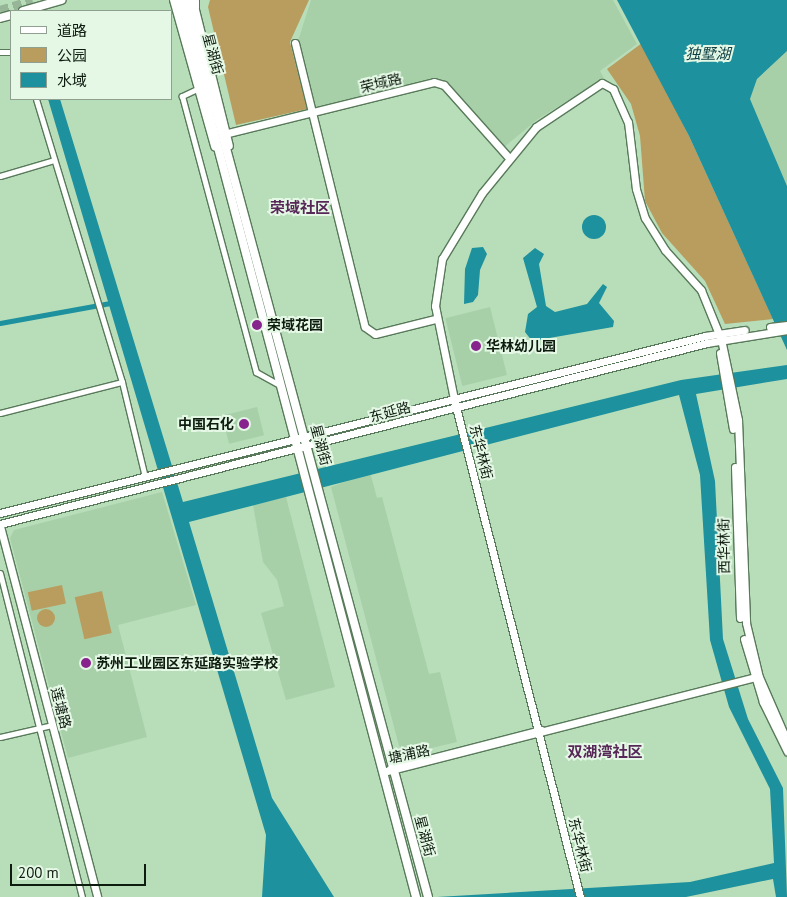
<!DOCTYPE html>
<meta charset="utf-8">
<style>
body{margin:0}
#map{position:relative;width:787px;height:897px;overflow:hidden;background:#b8ddb9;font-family:"PT Sans","Noto Sans SC",sans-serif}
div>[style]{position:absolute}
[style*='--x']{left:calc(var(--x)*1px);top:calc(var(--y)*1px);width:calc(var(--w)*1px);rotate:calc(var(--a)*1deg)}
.built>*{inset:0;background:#a7d0a9;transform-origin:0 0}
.green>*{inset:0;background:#b99d5e;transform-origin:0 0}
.round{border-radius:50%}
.water>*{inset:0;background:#1d919d}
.canal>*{height:5px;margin:-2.5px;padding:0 2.5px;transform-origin:2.5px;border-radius:2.5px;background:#1d919d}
.highway-tunnel>*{height:9px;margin-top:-4.5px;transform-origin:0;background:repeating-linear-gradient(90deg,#96b697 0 9px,transparent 0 13.5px)}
.roads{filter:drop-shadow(1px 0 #587a5a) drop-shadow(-1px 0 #587a5a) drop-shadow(0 1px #587a5a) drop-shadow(0 -1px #587a5a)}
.street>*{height:5px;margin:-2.5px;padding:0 2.5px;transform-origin:2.5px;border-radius:2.5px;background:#fff}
.secondary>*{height:7px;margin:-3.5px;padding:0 3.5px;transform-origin:3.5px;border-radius:3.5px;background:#fff}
.primary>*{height:8px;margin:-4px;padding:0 4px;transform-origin:4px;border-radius:4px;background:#fff}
.highway>*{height:9px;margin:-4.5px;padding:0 4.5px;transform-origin:4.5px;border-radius:4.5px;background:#fff}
.dots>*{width:14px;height:14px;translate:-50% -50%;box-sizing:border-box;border:2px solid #e5f8e6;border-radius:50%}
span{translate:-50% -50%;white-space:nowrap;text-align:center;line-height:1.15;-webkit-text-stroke:4px #e5f8e6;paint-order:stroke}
.street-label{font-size:14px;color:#0e1c0f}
.poi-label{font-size:14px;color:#0e1c0f;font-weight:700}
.left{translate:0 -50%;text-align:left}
.right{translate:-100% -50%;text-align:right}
.water-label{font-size:15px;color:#0d3e43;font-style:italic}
.neighbourhood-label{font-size:15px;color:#572758;font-weight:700}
.legend{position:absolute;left:10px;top:10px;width:162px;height:90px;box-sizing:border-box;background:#e5f8e6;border:1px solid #8fa090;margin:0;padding:6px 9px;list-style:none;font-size:15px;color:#0e1c0f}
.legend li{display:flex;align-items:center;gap:10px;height:25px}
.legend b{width:25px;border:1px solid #8fa090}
.scale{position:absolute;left:10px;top:864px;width:136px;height:22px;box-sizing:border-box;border:2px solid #0e1c0f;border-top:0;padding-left:6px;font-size:15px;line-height:18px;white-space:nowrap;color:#0e1c0f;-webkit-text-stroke:4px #e5f8e6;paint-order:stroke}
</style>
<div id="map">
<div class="built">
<div style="clip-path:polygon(311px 0,613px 0,637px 44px,600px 71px,604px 78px,538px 119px,503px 148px,442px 80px,313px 109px,298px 41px)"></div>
<div style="clip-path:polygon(787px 51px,787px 186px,750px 99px,757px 79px)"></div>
<div style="left:490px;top:307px;width:70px;height:46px;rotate:76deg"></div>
<div style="left:257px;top:407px;width:29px;height:36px;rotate:76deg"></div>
<div style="clip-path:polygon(370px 472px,377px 498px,382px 497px,429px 674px,440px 672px,457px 742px,410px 753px,399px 746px,331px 487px)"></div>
<div style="clip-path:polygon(162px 492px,196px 605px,118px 625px,147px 737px,68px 758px,10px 538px,14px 530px)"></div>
<div style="clip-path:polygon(286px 497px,335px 687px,286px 700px,261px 613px,284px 606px,277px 580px,263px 562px,253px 505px)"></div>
</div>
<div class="green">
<div style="clip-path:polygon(210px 0,309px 0,290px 42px,307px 109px,236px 125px,208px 7px)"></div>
<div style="clip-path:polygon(642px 43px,689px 136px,773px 319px,725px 324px,705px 281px,662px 233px,645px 201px,640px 136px,631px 104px,607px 69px)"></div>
<div style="left:62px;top:585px;width:19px;height:35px;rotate:78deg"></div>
<div style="left:102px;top:591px;width:43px;height:28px;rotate:77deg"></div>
<div class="round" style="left:37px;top:609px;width:18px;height:18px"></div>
</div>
<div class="water">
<div style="clip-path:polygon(617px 0,787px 0,787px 51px,757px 79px,750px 99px,787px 186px,787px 350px,689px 136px)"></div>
<div style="clip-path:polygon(48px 99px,60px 99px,183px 502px,681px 380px,787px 365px,787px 379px,696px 394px,715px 481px,723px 639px,748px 719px,783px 788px,787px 897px,776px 897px,773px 879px,686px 897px,437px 897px,690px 882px,774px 863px,770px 789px,729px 707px,710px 640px,700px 475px,679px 395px,189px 522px,272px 798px,334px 897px,262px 897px,266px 835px)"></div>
<div class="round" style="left:582px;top:215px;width:24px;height:24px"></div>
<div style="clip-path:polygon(483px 247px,487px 254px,480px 270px,478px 295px,473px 302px,464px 304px,465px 269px,472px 248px)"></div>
<div style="clip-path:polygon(535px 248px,544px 254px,539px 264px,546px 306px,555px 312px,587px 304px,603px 284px,607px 287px,599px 303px,614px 321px,613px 327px,532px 341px,525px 332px,528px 314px,537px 307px,523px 258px)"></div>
</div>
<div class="canal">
<div style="--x:0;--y:323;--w:112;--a:-10.3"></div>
</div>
<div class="highway-tunnel">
<div style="--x:0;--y:10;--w:34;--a:-17"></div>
</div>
<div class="roads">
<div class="street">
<div style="--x:0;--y:52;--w:11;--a:0"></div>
<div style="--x:197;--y:89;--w:17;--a:155"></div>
<div style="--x:182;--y:96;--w:286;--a:75"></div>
<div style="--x:256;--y:372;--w:26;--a:29"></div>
<div style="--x:36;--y:99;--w:296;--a:73.1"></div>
<div style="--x:122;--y:382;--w:98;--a:76.4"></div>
<div style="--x:0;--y:176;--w:56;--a:-16.5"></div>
<div style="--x:0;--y:413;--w:126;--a:-14.3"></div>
<div style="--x:0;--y:573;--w:334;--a:75.8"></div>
<div style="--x:0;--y:737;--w:53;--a:-13"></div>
</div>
<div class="secondary">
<div style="--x:295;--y:43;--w:292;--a:76.2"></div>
<div style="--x:365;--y:327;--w:12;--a:35"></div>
<div style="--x:375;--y:334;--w:62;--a:-14"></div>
<div style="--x:228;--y:133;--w:212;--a:-13.9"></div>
<div style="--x:434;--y:82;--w:10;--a:17"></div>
<div style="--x:444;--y:85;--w:98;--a:48.3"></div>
<div style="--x:770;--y:327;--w:17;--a:-7"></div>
<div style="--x:720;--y:353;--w:77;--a:80.3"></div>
<div style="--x:735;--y:467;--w:151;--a:88.1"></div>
<div style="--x:0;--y:513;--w:727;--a:-14.09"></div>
<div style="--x:705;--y:336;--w:40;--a:-8.5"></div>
<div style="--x:0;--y:524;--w:730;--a:-14.36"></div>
<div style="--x:707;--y:343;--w:81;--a:-9.2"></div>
<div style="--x:0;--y:526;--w:383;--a:75.3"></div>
<div style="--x:744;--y:639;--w:66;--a:73.2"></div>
<div style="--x:763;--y:702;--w:55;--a:63.9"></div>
<div style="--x:390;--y:769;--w:156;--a:-14.5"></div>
<div style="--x:383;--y:772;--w:386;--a:-14.3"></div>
<div style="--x:580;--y:897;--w:514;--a:-104.2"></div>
<div style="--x:454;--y:399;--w:95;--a:-101.5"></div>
<div style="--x:435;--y:306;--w:48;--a:-81.5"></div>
<div style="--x:442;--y:259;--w:77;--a:-58.8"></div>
<div style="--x:482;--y:193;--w:85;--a:-50.7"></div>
<div style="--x:536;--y:127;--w:79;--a:-33.7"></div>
<div style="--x:602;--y:83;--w:13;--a:29"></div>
<div style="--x:613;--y:89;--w:36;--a:66"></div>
<div style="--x:628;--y:122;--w:67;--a:83.2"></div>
<div style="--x:636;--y:189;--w:30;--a:73"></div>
<div style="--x:645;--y:218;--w:38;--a:58"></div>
<div style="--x:665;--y:250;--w:54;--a:48"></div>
<div style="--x:701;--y:290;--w:53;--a:67.8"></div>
<div style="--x:721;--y:339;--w:83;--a:78.1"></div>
<div style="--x:738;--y:420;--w:203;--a:87.7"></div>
<div style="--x:746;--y:623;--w:56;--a:76.5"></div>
<div style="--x:759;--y:677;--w:70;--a:66.4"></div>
</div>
<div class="primary">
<div style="--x:174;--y:0;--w:152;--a:74.3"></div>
<div style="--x:179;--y:0;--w:928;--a:75.2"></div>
<div style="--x:186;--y:0;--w:929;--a:74.9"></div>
<div style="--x:193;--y:2;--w:148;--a:76"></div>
<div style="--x:23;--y:11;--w:40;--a:-16"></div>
<div style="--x:0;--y:18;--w:11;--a:-15"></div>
</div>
<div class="highway">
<div style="--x:194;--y:7;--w:7;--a:-90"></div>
</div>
</div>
<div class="dots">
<div style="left:257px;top:325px;background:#87238c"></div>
<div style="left:476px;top:346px;background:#87238c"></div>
<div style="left:244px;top:424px;background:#87238c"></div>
<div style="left:86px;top:663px;background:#87238c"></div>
</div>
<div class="street-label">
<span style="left:213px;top:54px;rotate:75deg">星湖街</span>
<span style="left:381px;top:83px;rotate:-14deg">荣域路</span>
<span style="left:390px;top:412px;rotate:-15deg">东延路</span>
<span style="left:321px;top:445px;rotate:75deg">星湖街</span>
<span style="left:481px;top:452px;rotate:76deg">东华林街</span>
<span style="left:724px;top:546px;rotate:-91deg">西华林街</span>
<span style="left:61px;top:708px;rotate:76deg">莲塘路</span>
<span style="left:409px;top:754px;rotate:-12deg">塘浦路</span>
<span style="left:425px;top:836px;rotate:75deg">星湖街</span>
<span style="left:580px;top:845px;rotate:76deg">东华林街</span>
</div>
<div class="poi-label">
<span class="left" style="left:267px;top:325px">荣域花园</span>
<span class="left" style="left:486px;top:346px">华林幼儿园</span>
<span class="right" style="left:234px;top:424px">中国石化</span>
<span class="left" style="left:96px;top:663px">苏州工业园区东延路实验学校</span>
</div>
<div class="water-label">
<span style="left:708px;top:54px">独墅湖</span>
</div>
<div class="neighbourhood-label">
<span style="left:300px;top:208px">荣域社区</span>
<span style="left:605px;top:752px">双湖湾社区</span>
</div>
<ul class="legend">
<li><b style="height:6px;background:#fff"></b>道路</li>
<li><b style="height:14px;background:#b99d5e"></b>公园</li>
<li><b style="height:14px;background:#1d919d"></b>水域</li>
</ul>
<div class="scale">200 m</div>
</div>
